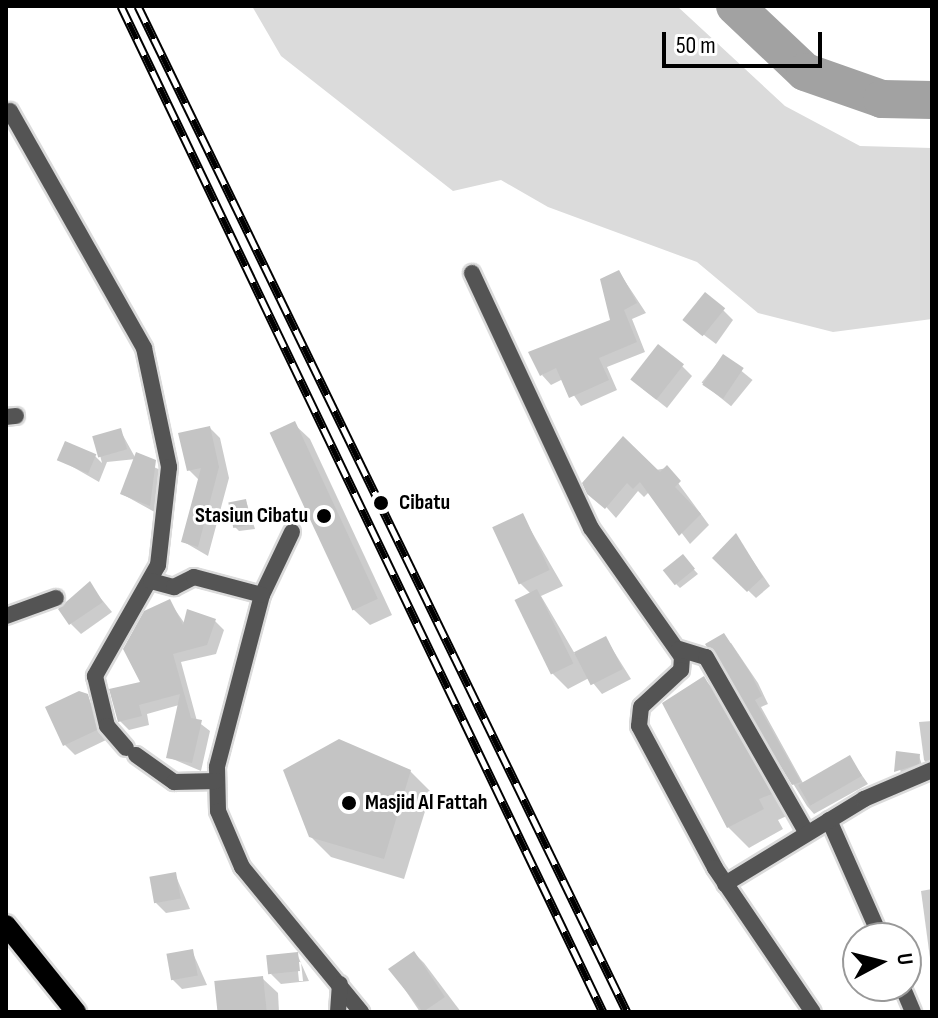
<!DOCTYPE html>
<style>
body{margin:0}
#map{position:relative;width:938px;height:1018px;overflow:hidden;background:#fff;font-family:"Sofia Sans Condensed",sans-serif}
div>[style]{position:absolute}
[style*='--x']{left:calc(var(--x)*1px);top:calc(var(--y)*1px);width:calc(var(--w)*1px);rotate:calc(var(--a)*1deg)}
.green>*{inset:0;background:#dbdbdb}
.shadow>*{inset:0;background:#0003;transform-origin:0 0}
.river>*{height:38px;margin:-19px;padding:0 19px;transform-origin:19px;border-radius:19px;background:#a2a2a2}
.building>*{inset:0;background:#c4c4c4;transform-origin:0 0}
.roads{filter:drop-shadow(2px 0 #dbdbdb) drop-shadow(-2px 0 #dbdbdb) drop-shadow(0 2px #dbdbdb) drop-shadow(0 -2px #dbdbdb)}
.minor>*{height:16px;margin:-8px;padding:0 8px;transform-origin:8px;border-radius:8px;background:#545454}
.primary>*{height:20px;margin:-10px;padding:0 10px;transform-origin:10px;border-radius:10px;background:#000}
.rail>*{height:9px;margin-top:-4.5px;transform-origin:0;background:repeating-linear-gradient(90deg,#fff 0 18px,#000 0 36px);box-sizing:border-box;border-block:2px solid #000}
.dots>*{width:22px;height:22px;translate:-50% -50%;box-sizing:border-box;border:4px solid #fff;border-radius:50%}
span{translate:-50% -50%;white-space:nowrap;text-align:center;line-height:1.15;-webkit-text-stroke:6px #fff;paint-order:stroke}
.poi-label{font-size:22px;color:#000;font-weight:700}
.left{translate:0 -50%;text-align:left}
.right{translate:-100% -50%;text-align:right}
.frame{position:absolute;inset:0;border:8px solid #000;pointer-events:none}
.north{position:absolute;left:842px;top:922px;width:80px;height:80px;box-sizing:border-box;background:#fff;border:2px solid #999;border-radius:50%;rotate:83deg;font-size:22px;font-weight:700;line-height:32px;text-align:center;color:#000}
.north::after{content:'';display:block;margin:auto;width:28px;height:36px;background:#000;clip-path:polygon(50% 0,100% 100%,50% 72%,0 100%)}
.scale{position:absolute;left:662px;top:32px;width:160px;height:36px;box-sizing:border-box;border:4px solid #000;border-top:0;padding-left:10px;font-size:24px;line-height:28px;white-space:nowrap;color:#000;-webkit-text-stroke:6px #fff;paint-order:stroke}
</style>
<div id="map">
<div class="green">
<div style="clip-path:polygon(252px 6px,677px 6px,785px 106px,860px 146px,932px 148px,932px 319px,833px 332px,758px 313px,697px 262px,548px 207px,501px 180px,453px 191px,281px 56px)"></div>
</div>
<div class="shadow">
<div style="clip-path:polygon(619px 272px,646px 313px,632px 319px,645px 352px,607px 367px,617px 390px,581px 406px,563px 379px,551px 385px,542px 375px,613px 321px)"></div>
<div style="clip-path:polygon(723px 310px,733px 320px,716px 344px,687px 322px)"></div>
<div style="left:723px;top:356px;width:38px;height:34px;rotate:39deg"></div>
<div style="clip-path:polygon(682px 366px,692px 376px,667px 408px,643px 389px)"></div>
<div style="clip-path:polygon(294px 424px,310px 439px,392px 615px,370px 625px,354px 610px)"></div>
<div style="clip-path:polygon(210px 428px,220px 438px,229px 478px,208px 556px,184px 542px,200px 481px,189px 470px)"></div>
<div style="clip-path:polygon(120px 430px,136px 459px,165px 472px,160px 515px,122px 494px,136px 459px,107px 462px,99px 482px,59px 459px,95px 456px,102px 463px,95px 436px)"></div>
<div style="clip-path:polygon(667px 468px,709px 525px,690px 544px,650px 491px,644px 497px,638px 491px,616px 518px,585px 483px)"></div>
<div style="clip-path:polygon(246px 501px,255px 529px,239px 531px,234px 526px)"></div>
<div style="clip-path:polygon(522px 515px,563px 586px,541px 596px,575px 654px,606px 639px,631px 679px,602px 694px,589px 678px,568px 689px,552px 673px,531px 594px,520px 583px)"></div>
<div style="clip-path:polygon(736px 536px,770px 586px,756px 598px,715px 558px)"></div>
<div style="clip-path:polygon(687px 562px,698px 574px,680px 588px,676px 584px)"></div>
<div style="clip-path:polygon(89px 584px,112px 612px,81px 634px,71px 624px)"></div>
<div style="clip-path:polygon(169px 601px,185px 624px,215px 621px,224px 630px,216px 654px,181px 662px,197px 721px,210px 731px,201px 771px,168px 757px,179px 705px,147px 714px,149px 725px,129px 730px,120px 721px,143px 683px)"></div>
<div style="clip-path:polygon(731px 643px,758px 683px,768px 704px,761px 707px,803px 783px,850px 758px,868px 784px,814px 814px,807px 806px,707px 645px)"></div>
<div style="clip-path:polygon(704px 679px,724px 699px,791px 814px,778px 820px,783px 829px,749px 848px,728px 827px,664px 703px)"></div>
<div style="clip-path:polygon(88px 696px,106px 740px,75px 755px,65px 745px)"></div>
<div style="clip-path:polygon(932px 721px,932px 769px,924px 760px,919px 722px)"></div>
<div style="clip-path:polygon(898px 753px,919px 756px,923px 768px,901px 775px)"></div>
<div style="clip-path:polygon(410px 771px,431px 792px,404px 879px,331px 857px,310px 836px)"></div>
<div style="clip-path:polygon(175px 874px,190px 909px,166px 913px,156px 903px)"></div>
<div style="clip-path:polygon(932px 889px,932px 973px,921px 891px)"></div>
<div style="clip-path:polygon(192px 951px,207px 985px,182px 989px,172px 979px)"></div>
<div style="clip-path:polygon(414px 953px,424px 963px,461px 1012px,420px 1012px,391px 969px)"></div>
<div style="clip-path:polygon(evenodd,297px 954px,309px 981px,281px 984px,271px 974px,297px 954px,297px 962px,301px 962px,303px 981px,299px 981px,297px 962px)"></div>
<div style="clip-path:polygon(262px 978px,278px 993px,279px 1012px,219px 1012px)"></div>
</div>
<div class="river">
<div style="--x:735;--y:6;--w:96;--a:43.3"></div>
<div style="--x:805;--y:72;--w:82;--a:19.3"></div>
<div style="--x:882;--y:99;--w:50;--a:1.1"></div>
</div>
<div class="building">
<div style="clip-path:polygon(619px 270px,637px 303px,624px 310px,637px 342px,599px 358px,609px 380px,569px 398px,556px 368px,540px 376px,528px 352px,610px 320px,600px 279px)"></div>
<div style="left:705px;top:292px;width:26px;height:36px;rotate:39deg"></div>
<div style="left:658px;top:344px;width:33px;height:45px;rotate:38deg"></div>
<div style="left:723px;top:354px;width:25px;height:37px;rotate:34deg"></div>
<div style="left:295px;top:421px;width:196px;height:28px;rotate:65deg"></div>
<div style="clip-path:polygon(210px 426px,219px 467px,198px 547px,181px 542px,201px 468px,187px 471px,178px 433px)"></div>
<div style="left:121px;top:428px;width:22px;height:30px;rotate:74deg"></div>
<div style="clip-path:polygon(623px 436px,660px 472px,667px 465px,681px 481px,675px 487px,701px 514px,679px 536px,640px 482px,633px 489px,627px 483px,605px 509px,587px 494px,582px 483px)"></div>
<div style="left:65px;top:441px;width:34px;height:21px;rotate:23deg"></div>
<div style="clip-path:polygon(136px 452px,156px 460px,150px 506px,120px 494px)"></div>
<div style="left:246px;top:499px;width:26px;height:18px;rotate:79deg"></div>
<div style="left:523px;top:513px;width:63px;height:34px;rotate:65deg"></div>
<div style="clip-path:polygon(736px 533px,763px 577px,747px 592px,712px 558px)"></div>
<div style="left:683px;top:554px;width:19px;height:26px;rotate:51deg"></div>
<div style="clip-path:polygon(90px 581px,103px 602px,69px 625px,58px 609px)"></div>
<div style="left:537px;top:589px;width:83px;height:25px;rotate:64deg"></div>
<div style="clip-path:polygon(170px 599px,183px 625px,187px 609px,216px 619px,207px 645px,173px 654px,191px 718px,202px 720px,192px 763px,166px 758px,180px 694px,139px 705px,142px 716px,118px 722px,109px 689px,140px 682px,123px 649px,144px 611px)"></div>
<div style="clip-path:polygon(724px 633px,751px 674px,762px 696px,755px 700px,801px 782px,792px 785px,705px 644px)"></div>
<div style="left:606px;top:636px;width:37px;height:36px;rotate:63deg"></div>
<div style="clip-path:polygon(704px 676px,772px 794px,759px 799px,764px 809px,727px 828px,662px 703px)"></div>
<div style="clip-path:polygon(79px 691px,88px 694px,97px 730px,63px 746px,45px 707px)"></div>
<div style="clip-path:polygon(339px 739px,411px 770px,384px 859px,309px 837px,283px 770px)"></div>
<div style="clip-path:polygon(896px 751px,920px 754px,919px 764px,894px 772px)"></div>
<div style="left:850px;top:755px;width:24px;height:60px;rotate:60deg"></div>
<div style="left:176px;top:872px;width:27px;height:27px;rotate:80deg"></div>
<div style="left:193px;top:949px;width:27px;height:27px;rotate:80deg"></div>
<div style="clip-path:polygon(414px 951px,445px 997px,423px 1012px,388px 969px)"></div>
<div style="left:298px;top:952px;width:19px;height:32px;rotate:84deg"></div>
<div style="left:263px;top:976px;width:36px;height:49px;rotate:84deg"></div>
</div>
<div class="roads">
<div class="minor">
<div style="--x:10;--y:111;--w:272;--a:60.5"></div>
<div style="--x:144;--y:348;--w:122;--a:78.1"></div>
<div style="--x:169;--y:467;--w:99;--a:96.4"></div>
<div style="--x:158;--y:565;--w:128;--a:119.6"></div>
<div style="--x:95;--y:676;--w:51;--a:76.5"></div>
<div style="--x:107;--y:726;--w:29;--a:49"></div>
<div style="--x:472;--y:273;--w:281;--a:65"></div>
<div style="--x:591;--y:528;--w:158;--a:54.8"></div>
<div style="--x:682;--y:657;--w:13;--a:94"></div>
<div style="--x:681;--y:670;--w:54;--a:137.2"></div>
<div style="--x:641;--y:707;--w:19;--a:96"></div>
<div style="--x:639;--y:726;--w:161;--a:61.8"></div>
<div style="--x:715;--y:868;--w:174;--a:55.8"></div>
<div style="--x:6;--y:417;--w:10;--a:-6"></div>
<div style="--x:292;--y:532;--w:70;--a:115.5"></div>
<div style="--x:262;--y:595;--w:178;--a:104.7"></div>
<div style="--x:217;--y:767;--w:44;--a:88.7"></div>
<div style="--x:218;--y:811;--w:61;--a:66.8"></div>
<div style="--x:242;--y:867;--w:188;--a:50.6"></div>
<div style="--x:151;--y:581;--w:24;--a:15"></div>
<div style="--x:174;--y:587;--w:22;--a:-27"></div>
<div style="--x:194;--y:577;--w:70;--a:14.8"></div>
<div style="--x:6;--y:616;--w:53;--a:-19.8"></div>
<div style="--x:679;--y:649;--w:28;--a:17"></div>
<div style="--x:706;--y:657;--w:203;--a:60.2"></div>
<div style="--x:136;--y:755;--w:47;--a:35.4"></div>
<div style="--x:174;--y:782;--w:42;--a:-1.4"></div>
<div style="--x:829;--y:820;--w:129;--a:66.2"></div>
<div style="--x:725;--y:884;--w:163;--a:-31.4"></div>
<div style="--x:864;--y:799;--w:74;--a:-23.1"></div>
<div style="--x:902;--y:986;--w:28;--a:67"></div>
<div style="--x:338;--y:1012;--w:28;--a:-86"></div>
</div>
<div class="primary">
<div style="--x:6;--y:925;--w:112;--a:51.2"></div>
</div>
</div>
<div class="rail">
<div style="--x:121;--y:6;--w:1116;--a:64.4"></div>
<div style="--x:138;--y:6;--w:1119;--a:64.08"></div>
</div>
<div class="dots">
<div style="left:381px;top:503px;background:#000"></div>
<div style="left:324px;top:516px;background:#000"></div>
<div style="left:349px;top:803px;background:#000"></div>
</div>
<div class="poi-label">
<span class="left" style="left:399px;top:503px">Cibatu</span>
<span class="right" style="left:308px;top:516px">Stasiun Cibatu</span>
<span class="left" style="left:365px;top:803px">Masjid Al Fattah</span>
</div>
<div class="frame"></div>
<div class="north">U</div>
<div class="scale">50 m</div>
</div>
